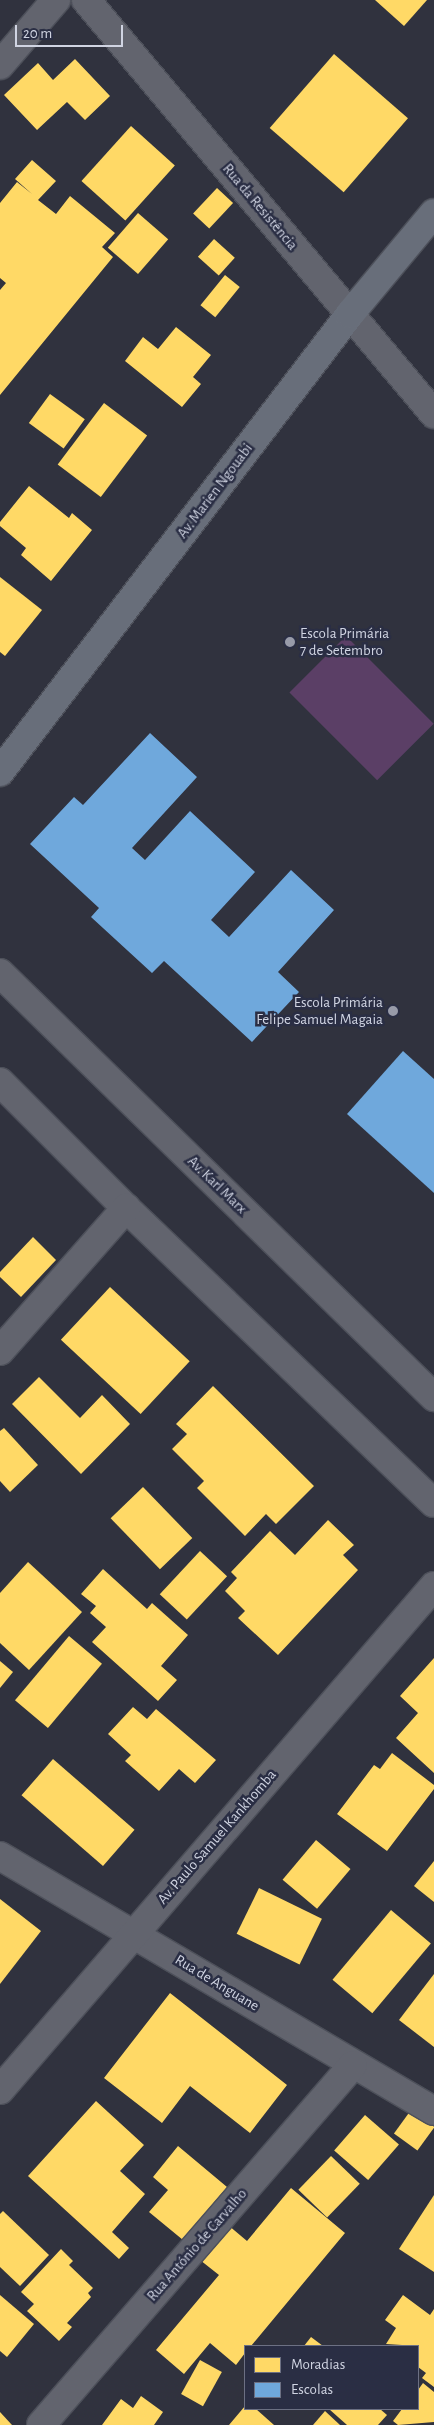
<!DOCTYPE html>
<meta charset="utf-8">
<style>
body{margin:0}
#map{position:relative;width:434px;height:2425px;overflow:hidden;background:#30323e;font-family:"Alegreya Sans",sans-serif}
div>[style]{position:absolute}
[style*='--x']{left:calc(var(--x)*1px);top:calc(var(--y)*1px);width:calc(var(--w)*1px);rotate:calc(var(--a)*1deg)}
.green>*{inset:0;background:#5b3f66;transform-origin:0 0}
.homes>*{inset:0;background:#ffd966;transform-origin:0 0}
.schools>*{inset:0;background:#6fa8dc}
.roads{filter:drop-shadow(1px 0 #4d505a) drop-shadow(-1px 0 #4d505a) drop-shadow(0 1px #4d505a) drop-shadow(0 -1px #4d505a)}
.minor>*{height:28px;margin:-14px;padding:0 14px;transform-origin:14px;border-radius:14px;background:#62646e}
.major>*{height:28px;margin:-14px;padding:0 14px;transform-origin:14px;border-radius:14px;background:#686e7a}
.dots>*{width:14px;height:14px;translate:-50% -50%;box-sizing:border-box;border:2px solid #2a2e44;border-radius:50%}
span{translate:-50% -50%;white-space:nowrap;text-align:center;line-height:1.15;-webkit-text-stroke:5px #2a2e44;paint-order:stroke}
.street-label{font-size:15px;color:#d0d4e2}
.poi-label{font-size:15px;color:#d0d4e2}
.left{translate:0 -50%;text-align:left}
.right{translate:-100% -50%;text-align:right}
.legend{position:absolute;left:244px;top:2345px;width:175px;height:65px;box-sizing:border-box;background:#2a2e44;border:1px solid #6c7083;margin:0;padding:6px 9px;list-style:none;font-size:15px;color:#d0d4e2}
.legend li{display:flex;align-items:center;gap:10px;height:25px}
.legend b{width:25px;border:1px solid #6c7083}
.scale{position:absolute;left:15px;top:25px;width:108px;height:22px;box-sizing:border-box;border:2px solid #d0d4e2;border-top:0;padding-left:6px;font-size:15px;line-height:18px;white-space:nowrap;color:#d0d4e2;-webkit-text-stroke:4px #2a2e44;paint-order:stroke}
</style>
<div id="map">
<div class="green">
<div style="left:346px;top:636px;width:124px;height:80px;rotate:45deg"></div>
</div>
<div class="homes">
<div style="clip-path:polygon(375px 0,427px 0,404px 26px)"></div>
<div style="left:334px;top:54px;width:98px;height:98px;rotate:41deg"></div>
<div style="clip-path:polygon(75px 59px,110px 96px,85px 120px,67px 102px,37px 130px,4px 95px,38px 63px,53px 80px)"></div>
<div style="left:131px;top:126px;width:59px;height:74px;rotate:42deg"></div>
<div style="clip-path:polygon(32px 160px,56px 181px,38px 200px,56px 214px,70px 196px,115px 233px,102px 247px,113px 257px,0 395px,0 290px,6px 283px,0 278px,0 203px,17px 182px,32px 194px,15px 179px)"></div>
<div style="left:217px;top:188px;width:22px;height:35px;rotate:43deg"></div>
<div style="left:138px;top:213px;width:40px;height:46px;rotate:41deg"></div>
<div style="left:214px;top:239px;width:28px;height:24px;rotate:42deg"></div>
<div style="left:225px;top:275px;width:19px;height:39px;rotate:39deg"></div>
<div style="clip-path:polygon(176px 327px,211px 355px,193px 377px,201px 384px,182px 407px,125px 361px,143px 337px,158px 349px)"></div>
<div style="left:50px;top:394px;width:43px;height:36px;rotate:36deg"></div>
<div style="left:104px;top:403px;width:54px;height:77px;rotate:37deg"></div>
<div style="clip-path:polygon(29px 486px,69px 518px,72px 513px,92px 530px,51px 581px,21px 555px,26px 548px,0 526px,0 522px)"></div>
<div style="clip-path:polygon(0 577px,42px 610px,5px 656px,0 652px)"></div>
<div style="clip-path:polygon(33px 1237px,56px 1260px,21px 1297px,0 1277px,0 1272px)"></div>
<div style="left:110px;top:1287px;width:109px;height:72px;rotate:43deg"></div>
<div style="clip-path:polygon(39px 1377px,80px 1418px,102px 1395px,130px 1424px,81px 1474px,12px 1404px)"></div>
<div style="clip-path:polygon(213px 1386px,314px 1486px,276px 1524px,266px 1514px,245px 1536px,197px 1488px,204px 1481px,172px 1449px,187px 1434px,176px 1424px)"></div>
<div style="clip-path:polygon(4px 1428px,38px 1465px,10px 1492px,0 1481px,0 1431px)"></div>
<div style="left:143px;top:1487px;width:71px;height:45px;rotate:46deg"></div>
<div style="clip-path:polygon(328px 1520px,354px 1545px,343px 1555px,358px 1570px,278px 1655px,238px 1618px,245px 1611px,225px 1591px,237px 1578px,231px 1572px,270px 1531px,295px 1555px)"></div>
<div style="left:200px;top:1551px;width:37px;height:59px;rotate:43deg"></div>
<div style="clip-path:polygon(28px 1562px,82px 1612px,29px 1670px,0 1643px,0 1593px)"></div>
<div style="clip-path:polygon(103px 1569px,147px 1609px,152px 1603px,188px 1635px,161px 1666px,177px 1680px,158px 1701px,92px 1642px,106px 1627px,90px 1613px,96px 1606px,81px 1594px)"></div>
<div style="left:69px;top:1636px;width:43px;height:84px;rotate:40deg"></div>
<div style="clip-path:polygon(434px 1658px,434px 1773px,396px 1738px,418px 1713px,400px 1696px)"></div>
<div style="clip-path:polygon(0 1661px,13px 1672px,0 1688px)"></div>
<div style="clip-path:polygon(133px 1707px,147px 1719px,156px 1709px,216px 1760px,195px 1783px,179px 1769px,159px 1791px,125px 1761px,131px 1755px,108px 1734px)"></div>
<div style="clip-path:polygon(392px 1753px,434px 1785px,434px 1789px,387px 1851px,337px 1814px,374px 1765px,380px 1769px)"></div>
<div style="left:53px;top:1759px;width:108px;height:48px;rotate:41deg"></div>
<div style="left:316px;top:1840px;width:45px;height:52px;rotate:40deg"></div>
<div style="clip-path:polygon(434px 1861px,434px 1902px,414px 1886px)"></div>
<div style="left:259px;top:1888px;width:70px;height:51px;rotate:26deg"></div>
<div style="clip-path:polygon(0 1899px,41px 1931px,0 1984px)"></div>
<div style="left:391px;top:1910px;width:52px;height:91px;rotate:40deg"></div>
<div style="clip-path:polygon(434px 1974px,434px 2047px,399px 2020px)"></div>
<div style="clip-path:polygon(170px 1993px,287px 2085px,250px 2133px,190px 2086px,162px 2123px,104px 2078px)"></div>
<div style="clip-path:polygon(96px 2101px,144px 2145px,120px 2171px,145px 2194px,112px 2232px,129px 2248px,119px 2259px,28px 2176px)"></div>
<div style="left:411px;top:2110px;width:29px;height:29px;rotate:36deg"></div>
<div style="left:365px;top:2115px;width:45px;height:47px;rotate:41deg"></div>
<div style="clip-path:polygon(178px 2146px,227px 2187px,183px 2240px,149px 2212px,168px 2190px,153px 2177px)"></div>
<div style="left:331px;top:2156px;width:40px;height:47px;rotate:44deg"></div>
<div style="clip-path:polygon(291px 2188px,345px 2233px,251px 2346px,245px 2346px,245px 2353px,236px 2365px,210px 2343px,184px 2374px,156px 2350px,219px 2275px,200px 2260px,228px 2225px,247px 2241px)"></div>
<div style="clip-path:polygon(434px 2195px,434px 2272px,399px 2249px)"></div>
<div style="clip-path:polygon(3px 2211px,49px 2255px,20px 2286px,0 2267px,0 2214px)"></div>
<div style="clip-path:polygon(61px 2249px,73px 2261px,69px 2265px,93px 2288px,88px 2293px,91px 2297px,67px 2323px,72px 2327px,59px 2341px,27px 2311px,34px 2304px,21px 2292px)"></div>
<div style="clip-path:polygon(0 2295px,34px 2324px,7px 2357px,0 2351px)"></div>
<div style="clip-path:polygon(403px 2295px,430px 2315px,434px 2309px,434px 2387px,422px 2378px,426px 2373px,418px 2367px,418px 2346px,386px 2344px,396px 2328px,385px 2320px)"></div>
<div style="clip-path:polygon(311px 2337px,323px 2346px,304px 2346px)"></div>
<div style="left:200px;top:2360px;width:25px;height:39px;rotate:29deg"></div>
<div style="clip-path:polygon(423px 2383px,434px 2392px,434px 2422px,398px 2425px,393px 2421px,402px 2409px,418px 2409px,418px 2390px)"></div>
<div style="clip-path:polygon(141px 2396px,163px 2412px,154px 2425px,102px 2425px,121px 2399px,133px 2408px)"></div>
<div style="clip-path:polygon(245px 2406px,245px 2409px,256px 2409px,274px 2425px,229px 2425px)"></div>
<div style="clip-path:polygon(329px 2409px,380px 2409px,387px 2415px,378px 2425px,347px 2425px)"></div>
<div style="clip-path:polygon(325px 2411px,340px 2425px,313px 2425px)"></div>
<div style="clip-path:polygon(0 2412px,12px 2425px,0 2425px)"></div>
</div>
<div class="schools">
<div style="clip-path:polygon(150px 733px,197px 777px,132px 848px,145px 860px,190px 811px,255px 872px,211px 920px,229px 937px,291px 870px,334px 910px,278px 972px,299px 992px,252px 1042px,164px 961px,152px 973px,91px 917px,99px 908px,30px 844px,74px 797px,83px 805px)"></div>
<div style="clip-path:polygon(403px 1051px,434px 1079px,434px 1193px,347px 1114px)"></div>
</div>
<div class="roads">
<div class="minor">
<div style="--x:86;--y:0;--w:541;--a:49.95"></div>
<div style="--x:0;--y:65;--w:86;--a:-49.3"></div>
<div style="--x:0;--y:973;--w:607;--a:44.33"></div>
<div style="--x:0;--y:1082;--w:178;--a:45"></div>
<div style="--x:126;--y:1208;--w:426;--a:43.8"></div>
<div style="--x:0;--y:1351;--w:191;--a:-48.6"></div>
<div style="--x:0;--y:1856;--w:503;--a:30.44"></div>
<div style="--x:0;--y:2090;--w:665;--a:-49.27"></div>
<div style="--x:41;--y:2425;--w:476;--a:-49.1"></div>
</div>
<div class="major">
<div style="--x:0;--y:772;--w:576;--a:-52.61"></div>
<div style="--x:350;--y:314;--w:131;--a:-50.3"></div>
</div>
</div>
<div class="dots">
<div style="left:290px;top:642px;background:#989ba9"></div>
<div style="left:393px;top:1011px;background:#989ba9"></div>
</div>
<div class="street-label">
<span style="left:260px;top:207px;rotate:50deg">Rua da Resistência</span>
<span style="left:215px;top:491px;rotate:-53deg">Av. Marien Ngouabi</span>
<span style="left:217px;top:1185px;rotate:44deg">Av. Karl Marx</span>
<span style="left:217px;top:1837px;rotate:-49deg">Av. Paulo Samuel Kankhomba</span>
<span style="left:217px;top:1983px;rotate:31deg">Rua de Anguane</span>
<span style="left:197px;top:2245px;rotate:-49deg">Rua António de Carvalho</span>
</div>
<div class="poi-label">
<span class="left" style="left:300px;top:642px">Escola Primária<br>7 de Setembro</span>
<span class="right" style="left:383px;top:1011px">Escola Primária<br>Felipe Samuel Magaia</span>
</div>
<ul class="legend">
<li><b style="height:14px;background:#ffd966"></b>Moradias</li>
<li><b style="height:14px;background:#6fa8dc"></b>Escolas</li>
</ul>
<div class="scale">20 m</div>
</div>
